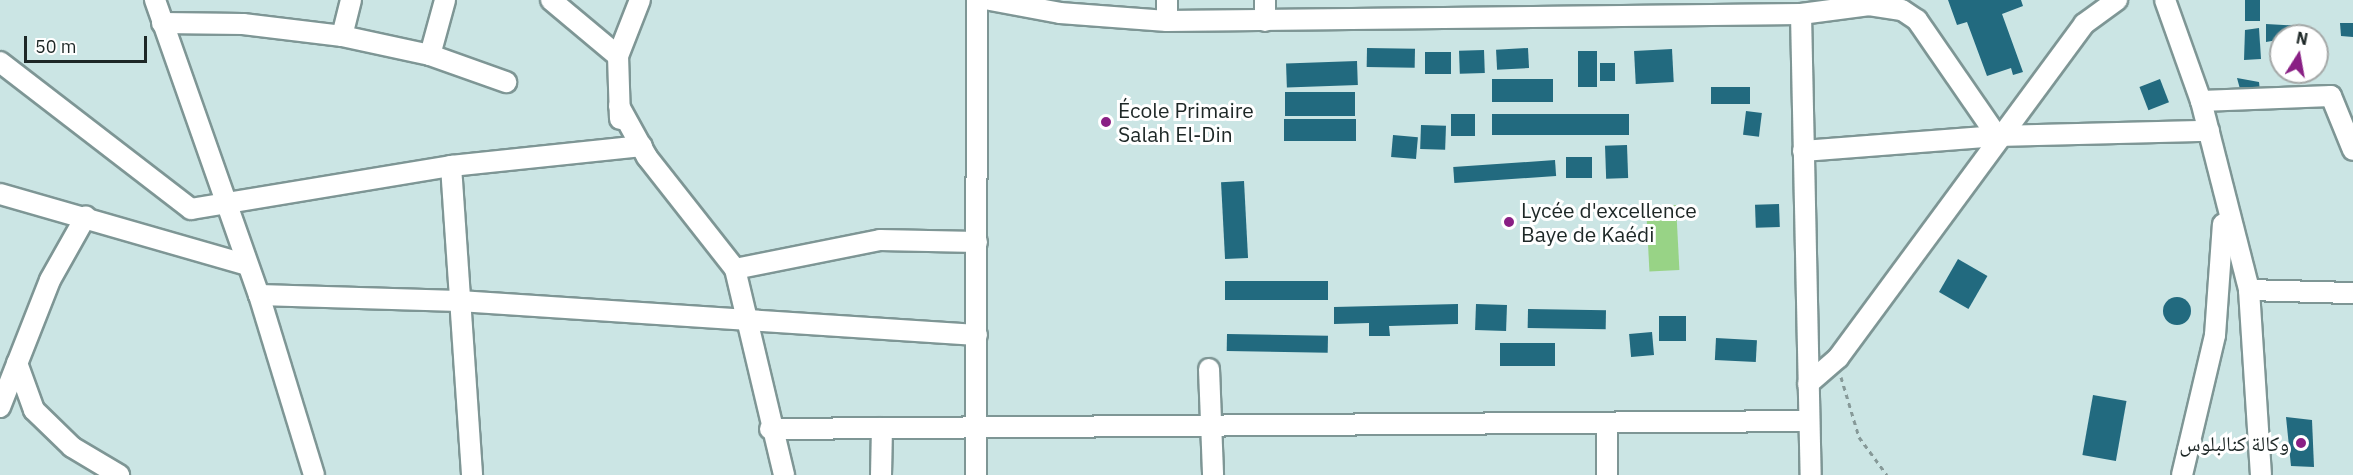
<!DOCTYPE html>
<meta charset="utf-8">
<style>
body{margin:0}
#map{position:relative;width:2353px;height:475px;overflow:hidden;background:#cbe5e4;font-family:"IBM Plex Sans","Noto Naskh Arabic",sans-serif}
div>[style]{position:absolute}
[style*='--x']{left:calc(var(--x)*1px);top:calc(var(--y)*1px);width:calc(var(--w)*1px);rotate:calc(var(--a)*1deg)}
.green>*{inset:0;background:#98d386;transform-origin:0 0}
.building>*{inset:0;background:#226a7f;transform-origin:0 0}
.round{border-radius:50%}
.path>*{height:3px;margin-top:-1.5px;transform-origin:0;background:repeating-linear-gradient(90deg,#869998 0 4.5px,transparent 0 9px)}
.roads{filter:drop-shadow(2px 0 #7e9695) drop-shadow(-2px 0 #7e9695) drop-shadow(0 2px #7e9695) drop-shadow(0 -2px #7e9695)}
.minor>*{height:20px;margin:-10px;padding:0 10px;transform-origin:10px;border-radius:10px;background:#fff}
.dots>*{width:16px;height:16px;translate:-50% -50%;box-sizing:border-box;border:3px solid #fff;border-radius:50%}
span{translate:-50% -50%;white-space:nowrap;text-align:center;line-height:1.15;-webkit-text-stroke:6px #fff;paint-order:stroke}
.poi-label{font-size:21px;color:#1d2726}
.left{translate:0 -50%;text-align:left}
.right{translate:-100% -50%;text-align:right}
.north{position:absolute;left:2269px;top:24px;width:60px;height:60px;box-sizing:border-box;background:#fff;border:2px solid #a5a9a8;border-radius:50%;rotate:11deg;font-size:16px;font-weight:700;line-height:24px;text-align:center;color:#1d2726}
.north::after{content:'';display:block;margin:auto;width:21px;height:27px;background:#891f84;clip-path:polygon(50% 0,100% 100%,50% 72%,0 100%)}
.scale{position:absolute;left:24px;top:36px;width:123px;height:27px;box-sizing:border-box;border:3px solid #1d2726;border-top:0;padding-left:8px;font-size:18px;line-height:21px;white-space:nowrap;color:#1d2726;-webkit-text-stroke:4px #fff;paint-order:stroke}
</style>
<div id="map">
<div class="green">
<div style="left:1676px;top:205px;width:65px;height:30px;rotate:87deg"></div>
</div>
<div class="building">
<div style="clip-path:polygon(1948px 0,2021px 0,2023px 6px,2002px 14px,2023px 72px,2013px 75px,2011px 68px,1987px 76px,1967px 22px,1957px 25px)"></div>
<div style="left:2245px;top:0;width:15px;height:21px"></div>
<div style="clip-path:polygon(2340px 23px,2353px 23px,2353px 37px,2341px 36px)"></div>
<div style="clip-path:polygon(2266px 24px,2302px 26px,2302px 36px,2266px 42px)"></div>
<div style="clip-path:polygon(2259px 28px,2261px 59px,2244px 60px,2245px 30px)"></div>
<div style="left:1367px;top:48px;width:48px;height:19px;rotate:1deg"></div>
<div style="left:1528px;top:48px;width:20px;height:32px;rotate:87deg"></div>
<div style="left:1672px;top:49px;width:33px;height:38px;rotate:87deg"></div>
<div style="left:1484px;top:50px;width:23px;height:25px;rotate:88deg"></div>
<div style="left:1578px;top:51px;width:19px;height:36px"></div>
<div style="left:1451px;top:52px;width:22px;height:26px;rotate:90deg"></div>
<div style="left:1357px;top:61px;width:24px;height:71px;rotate:88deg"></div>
<div style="left:1600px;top:63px;width:15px;height:18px"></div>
<div style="clip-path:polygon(2237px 78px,2259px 82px,2260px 91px,2240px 89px)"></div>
<div style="left:1492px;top:79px;width:61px;height:23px"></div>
<div style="left:2160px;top:79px;width:25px;height:22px;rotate:69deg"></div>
<div style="left:1711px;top:87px;width:39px;height:17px"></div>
<div style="left:1285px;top:92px;width:70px;height:24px"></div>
<div style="left:1746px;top:111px;width:16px;height:24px;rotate:7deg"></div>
<div style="left:1451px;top:114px;width:24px;height:22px"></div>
<div style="left:1629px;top:114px;width:21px;height:137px;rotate:90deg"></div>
<div style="left:1356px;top:119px;width:22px;height:72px;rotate:90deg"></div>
<div style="left:1421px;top:125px;width:25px;height:24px;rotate:2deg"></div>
<div style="left:1393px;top:135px;width:25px;height:22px;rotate:5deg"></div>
<div style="left:1627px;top:145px;width:33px;height:22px;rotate:88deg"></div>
<div style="left:1566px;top:157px;width:26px;height:21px"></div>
<div style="left:1555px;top:160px;width:16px;height:102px;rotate:86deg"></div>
<div style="left:1244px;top:181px;width:77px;height:23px;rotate:87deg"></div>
<div style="left:1779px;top:204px;width:23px;height:24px;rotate:88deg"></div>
<div style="left:1958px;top:259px;width:34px;height:38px;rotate:30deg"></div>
<div style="left:1328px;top:281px;width:19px;height:103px;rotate:90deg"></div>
<div class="round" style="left:2163px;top:297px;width:28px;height:28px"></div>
<div style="clip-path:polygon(1458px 304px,1458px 324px,1389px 326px,1390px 336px,1369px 336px,1369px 323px,1334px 324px,1334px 307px)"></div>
<div style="left:1476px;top:304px;width:31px;height:26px;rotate:2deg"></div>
<div style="left:1528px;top:309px;width:78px;height:19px;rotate:1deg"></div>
<div style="left:1659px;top:316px;width:27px;height:25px"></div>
<div style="left:1652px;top:332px;width:23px;height:23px;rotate:85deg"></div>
<div style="left:1227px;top:334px;width:101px;height:17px;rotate:1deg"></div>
<div style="left:1716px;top:338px;width:41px;height:22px;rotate:3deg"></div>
<div style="left:1500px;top:343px;width:55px;height:23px"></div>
<div style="left:2093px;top:395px;width:34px;height:61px;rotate:10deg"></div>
<div style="clip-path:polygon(2286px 417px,2312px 420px,2314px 467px,2291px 466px)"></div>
</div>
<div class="path">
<div style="--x:1841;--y:377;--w:63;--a:73.3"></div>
<div style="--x:1859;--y:437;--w:47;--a:53.6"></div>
</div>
<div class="roads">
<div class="minor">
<div style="--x:155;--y:0;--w:313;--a:70.6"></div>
<div style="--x:259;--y:295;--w:188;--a:73"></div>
<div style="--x:551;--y:0;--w:87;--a:39.9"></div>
<div style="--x:990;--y:0;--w:71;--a:10.5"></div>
<div style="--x:1060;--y:13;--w:107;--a:4.3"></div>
<div style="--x:1167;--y:21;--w:634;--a:-0.63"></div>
<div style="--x:1801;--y:14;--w:69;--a:-7.5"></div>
<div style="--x:1869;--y:5;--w:33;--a:9"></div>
<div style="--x:1902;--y:10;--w:18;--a:34"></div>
<div style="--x:1917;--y:20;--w:141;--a:55.4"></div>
<div style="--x:1265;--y:0;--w:21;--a:90"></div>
<div style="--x:2165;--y:0;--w:107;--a:70.4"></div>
<div style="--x:2201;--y:101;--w:195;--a:75.7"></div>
<div style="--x:2249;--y:290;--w:185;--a:86.3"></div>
<div style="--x:1801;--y:14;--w:461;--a:88.8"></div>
<div style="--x:1167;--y:21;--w:21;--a:-90"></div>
<div style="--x:162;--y:23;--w:81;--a:0.7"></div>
<div style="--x:243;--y:24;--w:100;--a:6.9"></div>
<div style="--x:342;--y:36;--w:90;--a:12.2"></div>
<div style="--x:430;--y:55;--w:81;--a:19.6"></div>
<div style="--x:342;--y:36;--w:37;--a:-76"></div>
<div style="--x:430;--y:55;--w:57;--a:-74.7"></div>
<div style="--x:0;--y:62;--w:241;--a:37.6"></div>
<div style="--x:191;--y:209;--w:264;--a:-9.4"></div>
<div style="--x:451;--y:166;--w:192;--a:-6"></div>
<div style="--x:2201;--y:101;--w:130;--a:-2.2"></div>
<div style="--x:2331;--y:96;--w:58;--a:67.8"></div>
<div style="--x:619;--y:106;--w:58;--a:61.2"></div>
<div style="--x:647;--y:157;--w:142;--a:51.8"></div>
<div style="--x:735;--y:269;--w:212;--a:76.6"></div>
<div style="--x:620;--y:119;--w:63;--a:-91.8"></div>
<div style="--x:618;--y:56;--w:60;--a:-68.6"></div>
<div style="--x:1803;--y:151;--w:195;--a:-4.4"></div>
<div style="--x:1997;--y:136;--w:212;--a:-1.4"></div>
<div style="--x:451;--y:166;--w:310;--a:86.1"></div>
<div style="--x:0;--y:194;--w:257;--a:16"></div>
<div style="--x:735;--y:269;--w:148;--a:-11.3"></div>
<div style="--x:880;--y:240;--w:97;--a:1.2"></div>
<div style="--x:2249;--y:290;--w:104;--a:1.7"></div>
<div style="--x:259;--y:295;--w:200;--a:1.7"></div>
<div style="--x:459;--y:301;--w:519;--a:3.76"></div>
<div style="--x:17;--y:363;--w:50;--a:70.1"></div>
<div style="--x:34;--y:410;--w:53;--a:44.2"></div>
<div style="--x:72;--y:447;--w:55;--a:30.8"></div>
<div style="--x:1209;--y:369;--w:106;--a:87.8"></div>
<div style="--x:1808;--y:384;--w:40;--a:-41"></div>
<div style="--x:1838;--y:358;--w:415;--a:-53.6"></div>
<div style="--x:2084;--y:24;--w:41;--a:-36"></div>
<div style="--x:0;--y:407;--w:136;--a:-68.5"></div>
<div style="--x:50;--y:280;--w:73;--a:-60.6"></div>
<div style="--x:770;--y:429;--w:1038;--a:-0.44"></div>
<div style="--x:881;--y:475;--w:47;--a:-88.8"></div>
<div style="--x:976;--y:475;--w:475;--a:-89.9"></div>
<div style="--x:1607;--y:475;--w:52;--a:-90"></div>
<div style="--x:2182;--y:475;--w:144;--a:-76.7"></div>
<div style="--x:2215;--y:335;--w:111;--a:-85.9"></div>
</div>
</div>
<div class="dots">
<div style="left:1106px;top:122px;background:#891f84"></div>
<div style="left:1509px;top:222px;background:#891f84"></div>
<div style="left:2301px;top:443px;background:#891f84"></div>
</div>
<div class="poi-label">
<span class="left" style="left:1118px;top:122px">École Primaire<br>Salah El-Din</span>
<span class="left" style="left:1521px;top:222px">Lycée d'excellence<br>Baye de Kaédi</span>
<span class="right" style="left:2289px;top:443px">وكالة كنالبلوس</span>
</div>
<div class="north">N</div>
<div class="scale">50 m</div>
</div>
